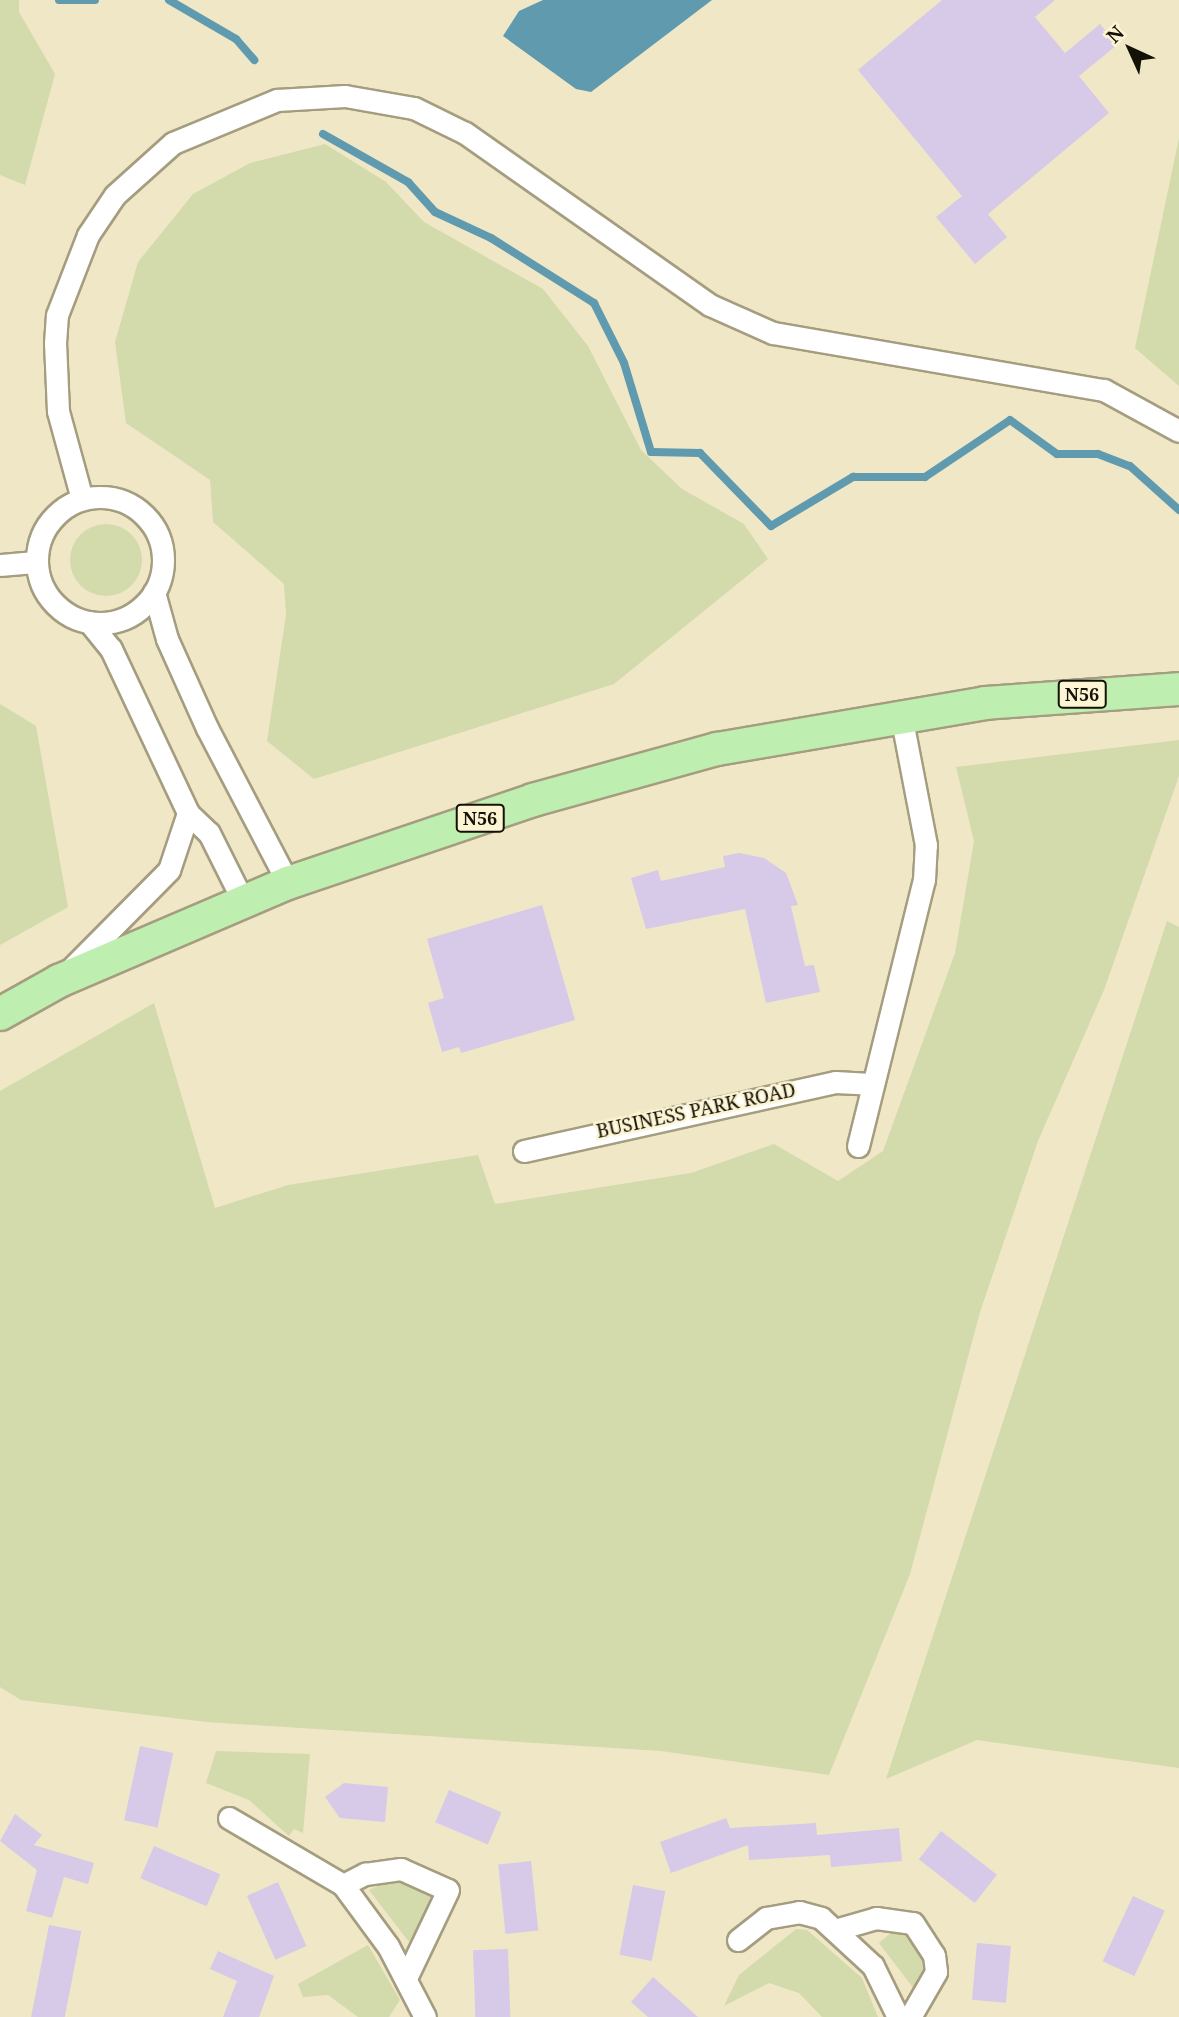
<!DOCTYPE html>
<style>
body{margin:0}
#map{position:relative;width:1179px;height:2017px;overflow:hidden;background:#f0e7c7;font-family:"Noto Serif",serif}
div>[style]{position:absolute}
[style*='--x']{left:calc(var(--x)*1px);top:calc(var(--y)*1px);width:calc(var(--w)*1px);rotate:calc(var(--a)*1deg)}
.green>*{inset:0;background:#d3daac}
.round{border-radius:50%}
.water>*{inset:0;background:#5f9aaf}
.stream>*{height:8px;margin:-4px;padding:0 4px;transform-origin:4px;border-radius:4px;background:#5f9aaf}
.building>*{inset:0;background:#d6cae8;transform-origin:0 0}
.roads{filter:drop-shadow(2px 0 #a59d7f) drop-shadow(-2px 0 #a59d7f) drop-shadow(0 2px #a59d7f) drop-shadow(0 -2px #a59d7f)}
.street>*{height:21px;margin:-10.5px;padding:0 10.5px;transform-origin:10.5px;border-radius:10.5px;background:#fff}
.street>.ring{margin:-10.5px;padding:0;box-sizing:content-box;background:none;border:21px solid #fff;border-radius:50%}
.primary>*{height:32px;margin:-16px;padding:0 16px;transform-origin:16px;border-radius:16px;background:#beefb0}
span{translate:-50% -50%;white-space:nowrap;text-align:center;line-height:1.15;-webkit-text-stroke:5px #fdf4d4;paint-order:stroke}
.shield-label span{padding:2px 5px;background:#fdf4d4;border:2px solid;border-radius:5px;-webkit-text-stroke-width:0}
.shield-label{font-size:18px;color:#141106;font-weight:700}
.street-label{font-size:19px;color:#141106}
.north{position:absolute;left:1095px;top:14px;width:70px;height:70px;-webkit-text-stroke:5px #fdf4d4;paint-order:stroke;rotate:315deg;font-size:19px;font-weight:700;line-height:28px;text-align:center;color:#141106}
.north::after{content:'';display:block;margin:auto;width:24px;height:32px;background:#141106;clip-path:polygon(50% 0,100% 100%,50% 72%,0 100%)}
</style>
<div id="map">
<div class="green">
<div style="clip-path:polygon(0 0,19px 0,19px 12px,55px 74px,25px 185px,0 175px)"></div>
<div style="clip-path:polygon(1179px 138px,1179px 386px,1135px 348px)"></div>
<div style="clip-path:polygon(325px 144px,386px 182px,424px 222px,543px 289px,588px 346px,641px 450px,682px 489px,744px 524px,768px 559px,614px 684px,314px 779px,267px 741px,286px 615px,284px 584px,213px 522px,210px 480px,126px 423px,115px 342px,138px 262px,193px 194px,250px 163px)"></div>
<div class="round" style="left:70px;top:524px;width:72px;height:72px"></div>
<div style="clip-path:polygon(0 704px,36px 726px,68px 907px,0 945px)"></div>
<div style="clip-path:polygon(1179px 740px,1179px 776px,1104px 990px,1038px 1141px,980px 1312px,910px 1574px,829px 1775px,661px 1751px,207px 1722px,21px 1700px,0 1687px,0 1091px,154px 1003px,215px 1208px,288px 1185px,478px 1155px,495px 1204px,691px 1173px,774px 1144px,838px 1181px,883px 1151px,955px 953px,974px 841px,956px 767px)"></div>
<div style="clip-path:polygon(1167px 921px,1179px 927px,1179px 1768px,977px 1740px,886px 1779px)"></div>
<div style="clip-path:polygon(216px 1751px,310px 1754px,303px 1833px,294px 1829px,289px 1836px,249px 1800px,206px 1783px)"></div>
<div style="clip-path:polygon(384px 1883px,411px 1883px,436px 1894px,409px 1942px,369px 1890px)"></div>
<div style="clip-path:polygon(898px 1927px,912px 1933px,923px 1959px,926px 1974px,914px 1989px,879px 1943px)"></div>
<div style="clip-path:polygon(796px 1929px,807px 1930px,862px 1978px,878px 2017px,822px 2017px,799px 1993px,769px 1983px,724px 2006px,739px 1975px)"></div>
<div style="clip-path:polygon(368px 1945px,400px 2000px,389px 2017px,358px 2017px,328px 1995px,303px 1997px,298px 1984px)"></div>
</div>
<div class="water">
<div style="clip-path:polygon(543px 0,712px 0,591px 92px,576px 89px,503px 36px,519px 11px)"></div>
</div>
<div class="stream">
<div style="--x:59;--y:0;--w:36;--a:0"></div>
<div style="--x:169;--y:0;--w:78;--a:30.2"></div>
<div style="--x:236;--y:39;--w:28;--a:49"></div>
<div style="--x:323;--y:134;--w:98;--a:29.5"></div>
<div style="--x:408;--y:182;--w:40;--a:48"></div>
<div style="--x:435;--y:212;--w:62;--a:24.9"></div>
<div style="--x:491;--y:238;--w:122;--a:32.3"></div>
<div style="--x:594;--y:303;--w:67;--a:63.4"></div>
<div style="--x:624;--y:363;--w:93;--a:73.1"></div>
<div style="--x:651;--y:452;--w:49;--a:1.2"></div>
<div style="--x:700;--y:453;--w:102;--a:45.8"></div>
<div style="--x:771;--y:526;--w:96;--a:-30.9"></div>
<div style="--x:853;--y:477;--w:72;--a:0"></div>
<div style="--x:925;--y:477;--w:102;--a:-33.8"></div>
<div style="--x:1010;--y:420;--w:58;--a:35.9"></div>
<div style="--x:1057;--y:454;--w:41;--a:0"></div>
<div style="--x:1098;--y:454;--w:34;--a:21"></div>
<div style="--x:1130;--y:466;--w:66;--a:41.9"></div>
</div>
<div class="building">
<div style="clip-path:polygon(942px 0,1055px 0,1035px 17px,1065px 53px,1100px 24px,1117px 45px,1079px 76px,1109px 113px,988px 214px,1007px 237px,975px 264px,936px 217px,962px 196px,858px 70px)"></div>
<div style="clip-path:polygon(739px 853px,764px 858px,786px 873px,798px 905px,791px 906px,805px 966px,814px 965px,820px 992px,766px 1003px,745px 909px,646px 929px,631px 878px,658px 870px,661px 881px,725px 867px,723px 856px)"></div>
<div style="clip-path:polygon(542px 905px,575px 1020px,461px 1053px,459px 1047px,442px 1052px,428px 1003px,444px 998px,427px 939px)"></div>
<div style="left:140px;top:1746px;width:34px;height:76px;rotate:12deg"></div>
<div style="clip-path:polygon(344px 1783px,388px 1787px,385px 1822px,340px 1818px,325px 1797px)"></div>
<div style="left:449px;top:1790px;width:57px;height:35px;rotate:23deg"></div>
<div style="clip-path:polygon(15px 1814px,42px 1835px,34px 1845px,94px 1863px,88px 1884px,64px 1877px,52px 1918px,26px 1911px,37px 1870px,0 1841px)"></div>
<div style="clip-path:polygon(726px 1818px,730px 1828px,816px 1823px,817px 1835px,899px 1828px,902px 1861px,831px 1867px,830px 1855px,749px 1860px,748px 1845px,671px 1873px,660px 1842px)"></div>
<div style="left:941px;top:1831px;width:71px;height:36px;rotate:38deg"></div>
<div style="left:154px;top:1846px;width:72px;height:35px;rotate:23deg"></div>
<div style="left:531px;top:1861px;width:70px;height:33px;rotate:84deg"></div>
<div style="left:278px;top:1882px;width:70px;height:34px;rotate:66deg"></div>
<div style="left:633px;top:1885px;width:33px;height:71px;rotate:11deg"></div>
<div style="left:1133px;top:1896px;width:35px;height:72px;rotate:25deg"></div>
<div style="left:49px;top:1925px;width:33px;height:94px;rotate:11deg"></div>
<div style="left:977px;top:1943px;width:34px;height:57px;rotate:5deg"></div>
<div style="left:508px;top:1949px;width:68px;height:35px;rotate:88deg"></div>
<div style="clip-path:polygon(218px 1951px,274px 1976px,259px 2017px,223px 2017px,237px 1981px,210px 1969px)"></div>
<div style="clip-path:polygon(653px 1977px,679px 2000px,698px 2017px,648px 2017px,631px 2002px)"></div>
</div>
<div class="roads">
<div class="street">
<div class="ring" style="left:37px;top:497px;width:105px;height:105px"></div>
<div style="--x:82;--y:499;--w:91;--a:-105.3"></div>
<div style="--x:58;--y:411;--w:68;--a:-92.5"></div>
<div style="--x:55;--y:343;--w:28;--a:-86"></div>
<div style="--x:57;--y:315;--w:86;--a:-68.8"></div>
<div style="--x:88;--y:235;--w:48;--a:-56"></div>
<div style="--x:115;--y:195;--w:78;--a:-41.9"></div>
<div style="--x:173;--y:143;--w:113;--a:-22.5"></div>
<div style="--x:277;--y:100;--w:68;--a:-3.4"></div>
<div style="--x:345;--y:96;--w:70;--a:9.9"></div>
<div style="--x:414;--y:108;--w:57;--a:26.1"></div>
<div style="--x:465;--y:133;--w:299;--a:35.1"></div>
<div style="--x:710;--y:305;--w:69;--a:24"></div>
<div style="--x:773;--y:333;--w:336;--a:9.8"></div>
<div style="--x:1104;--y:390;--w:85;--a:28.7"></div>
<div style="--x:0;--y:565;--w:36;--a:-5"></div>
<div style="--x:154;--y:592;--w:49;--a:74.5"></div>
<div style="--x:167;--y:639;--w:98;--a:65.8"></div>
<div style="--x:207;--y:728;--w:175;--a:62.4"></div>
<div style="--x:89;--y:622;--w:35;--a:51"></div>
<div style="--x:111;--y:649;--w:181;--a:64.8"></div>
<div style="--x:188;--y:813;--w:29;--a:44"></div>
<div style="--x:209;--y:833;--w:76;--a:63.4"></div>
<div style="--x:70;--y:970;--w:141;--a:-45.3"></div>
<div style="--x:169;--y:870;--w:60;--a:-71.6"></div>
<div style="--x:858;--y:1146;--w:274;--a:-76.1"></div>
<div style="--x:924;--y:880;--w:35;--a:-87"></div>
<div style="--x:926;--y:845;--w:132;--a:-100.9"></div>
<div style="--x:524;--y:1151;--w:319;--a:-12.5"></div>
<div style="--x:835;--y:1082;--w:36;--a:3"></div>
<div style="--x:229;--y:1818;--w:132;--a:30.4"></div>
<div style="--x:343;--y:1885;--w:76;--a:53.6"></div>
<div style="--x:388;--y:1946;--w:80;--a:62.5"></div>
<div style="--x:343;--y:1885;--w:25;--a:-27"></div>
<div style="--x:365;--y:1874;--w:36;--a:-8"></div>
<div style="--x:401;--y:1869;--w:51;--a:24.1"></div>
<div style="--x:448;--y:1890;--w:98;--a:115.5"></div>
<div style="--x:838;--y:1929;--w:40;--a:-16"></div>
<div style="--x:876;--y:1918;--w:37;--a:8"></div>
<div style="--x:913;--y:1923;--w:38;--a:57"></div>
<div style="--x:934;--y:1955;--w:17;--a:83"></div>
<div style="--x:936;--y:1972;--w:52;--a:120"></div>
<div style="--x:738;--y:1940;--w:36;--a:-38"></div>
<div style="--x:766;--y:1918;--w:34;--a:-10"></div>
<div style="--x:799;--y:1912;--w:23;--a:15"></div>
<div style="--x:821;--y:1918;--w:71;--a:42.7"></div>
<div style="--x:873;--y:1966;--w:57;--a:63.9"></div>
</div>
<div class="primary">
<div style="--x:0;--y:1014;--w:68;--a:-29.2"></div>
<div style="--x:59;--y:981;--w:249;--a:-23.2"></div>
<div style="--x:288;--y:883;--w:259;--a:-18.7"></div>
<div style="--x:533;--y:800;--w:191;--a:-15.5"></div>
<div style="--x:717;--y:749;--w:272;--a:-9.7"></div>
<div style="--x:985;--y:703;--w:195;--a:-4.1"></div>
</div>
</div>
<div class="shield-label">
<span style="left:1082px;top:694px">N56</span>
<span style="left:480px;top:818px">N56</span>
</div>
<div class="street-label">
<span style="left:696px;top:1111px;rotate:-12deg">BUSINESS PARK ROAD</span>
</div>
<div class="north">N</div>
</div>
